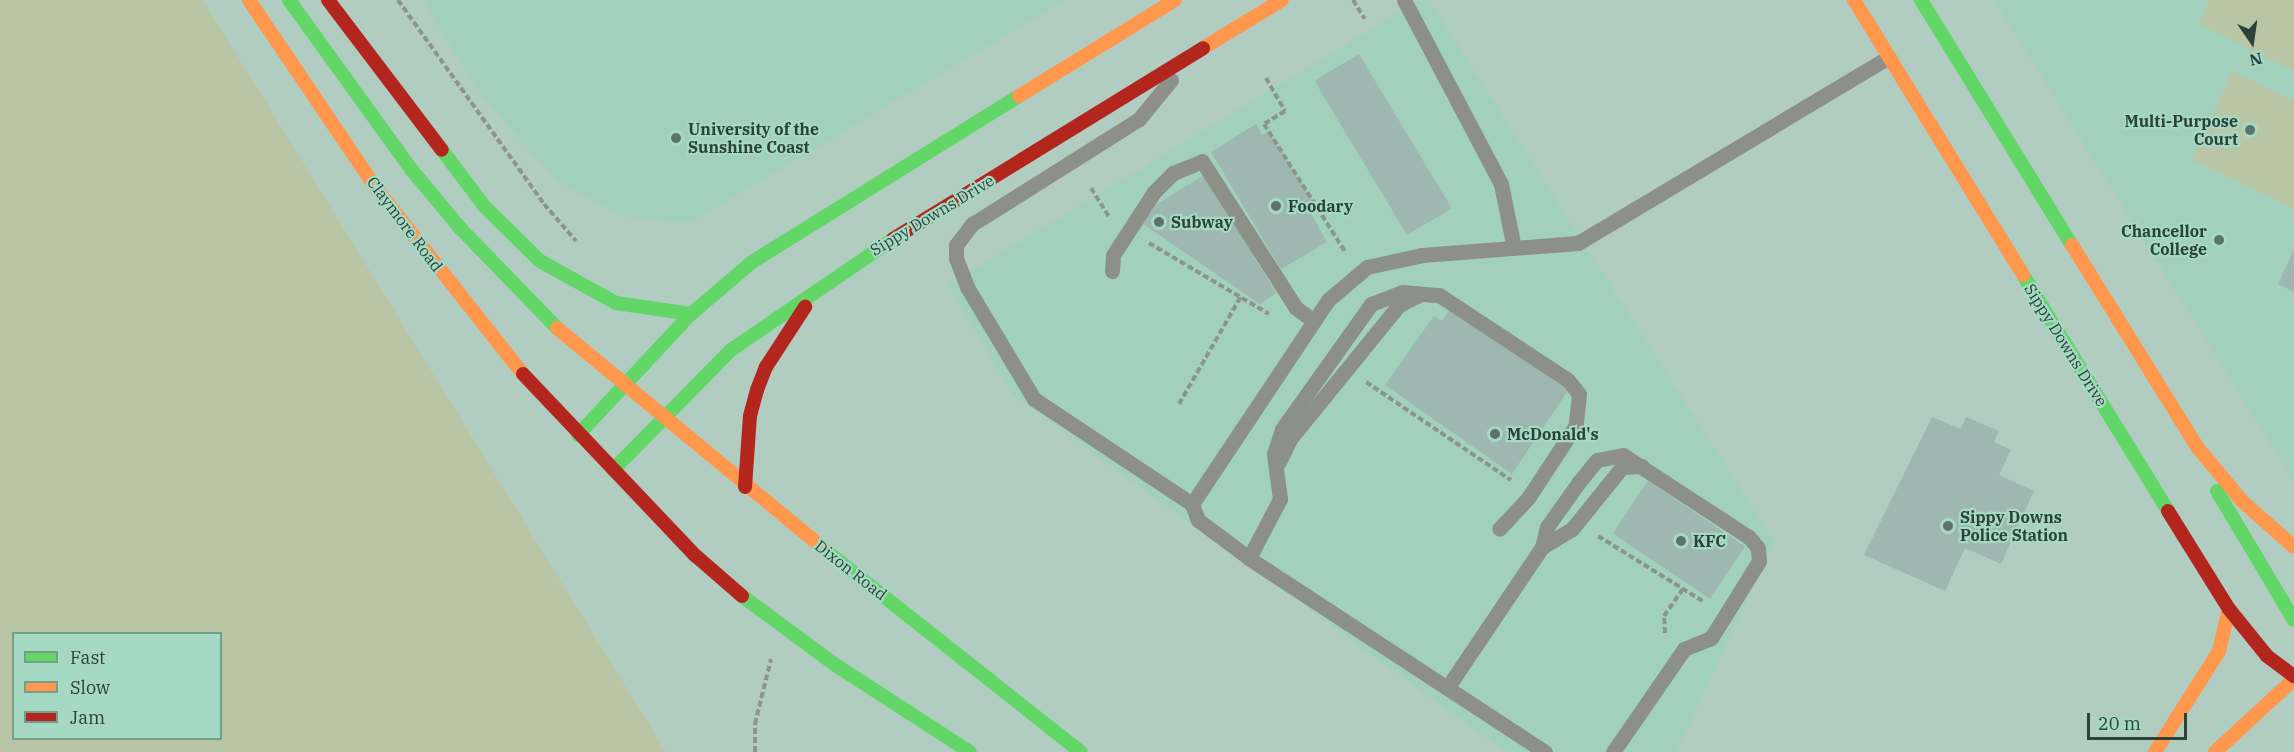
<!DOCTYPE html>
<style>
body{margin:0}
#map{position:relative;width:2294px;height:752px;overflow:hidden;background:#b1cdc2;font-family:"IBM Plex Serif",serif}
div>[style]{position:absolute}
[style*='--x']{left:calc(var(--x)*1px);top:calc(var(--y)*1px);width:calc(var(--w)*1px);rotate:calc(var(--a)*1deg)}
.built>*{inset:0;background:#a1d0bd}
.green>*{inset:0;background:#b9c6a5}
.building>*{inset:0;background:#9eb7b1;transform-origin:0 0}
.path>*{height:4px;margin-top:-2px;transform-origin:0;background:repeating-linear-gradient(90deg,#8c948e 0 6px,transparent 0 9px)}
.lane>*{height:15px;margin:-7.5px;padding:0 7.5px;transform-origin:7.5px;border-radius:7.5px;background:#8d8f89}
.fast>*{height:14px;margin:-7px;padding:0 7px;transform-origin:7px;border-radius:7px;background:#63d668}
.slow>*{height:14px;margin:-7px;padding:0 7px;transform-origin:7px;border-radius:7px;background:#ff974d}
.jam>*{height:14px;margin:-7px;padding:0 7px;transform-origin:7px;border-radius:7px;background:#b3261e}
.dots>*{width:16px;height:16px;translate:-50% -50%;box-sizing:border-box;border:3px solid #a5d9c4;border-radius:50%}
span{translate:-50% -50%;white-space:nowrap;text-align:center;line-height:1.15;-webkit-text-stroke:4.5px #a5d9c4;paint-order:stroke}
.poi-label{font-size:16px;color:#2c4239;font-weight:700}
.right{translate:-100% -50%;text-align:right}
.left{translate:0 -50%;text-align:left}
.street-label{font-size:16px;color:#2c4239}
.legend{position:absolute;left:12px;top:632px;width:210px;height:108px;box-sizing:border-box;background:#a5d9c4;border:2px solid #759d8c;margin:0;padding:8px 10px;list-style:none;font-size:18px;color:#2c4239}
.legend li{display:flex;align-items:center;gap:12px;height:30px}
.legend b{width:30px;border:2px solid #759d8c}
.north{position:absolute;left:2222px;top:12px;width:60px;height:60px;-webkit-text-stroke:4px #a5d9c4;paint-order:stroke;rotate:167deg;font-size:16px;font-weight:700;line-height:24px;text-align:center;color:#2c4239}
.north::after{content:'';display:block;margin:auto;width:21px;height:27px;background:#2c4239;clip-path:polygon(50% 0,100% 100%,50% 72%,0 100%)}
.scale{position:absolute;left:2087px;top:713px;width:100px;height:27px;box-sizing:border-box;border:3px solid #2c4239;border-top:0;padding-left:8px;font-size:18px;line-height:21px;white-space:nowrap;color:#2c4239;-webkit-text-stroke:4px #a5d9c4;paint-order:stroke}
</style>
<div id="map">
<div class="built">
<div style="clip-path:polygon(423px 0,1065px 0,689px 223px,622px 216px,556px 180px,481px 95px)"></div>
<div style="clip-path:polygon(1420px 0,1429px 0,1774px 542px,1676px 752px,1506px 752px,1013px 395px,948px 285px)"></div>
<div style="clip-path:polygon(1994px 0,2294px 0,2294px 481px)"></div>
</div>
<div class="green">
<div style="clip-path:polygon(evenodd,0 0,203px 0,666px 752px,0 752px,0 0,14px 634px,220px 634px,220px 738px,14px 738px,14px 634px)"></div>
<div style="clip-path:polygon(2210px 0,2294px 0,2294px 71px,2198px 24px)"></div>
<div style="clip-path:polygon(2232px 71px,2294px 101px,2294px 209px,2192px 160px)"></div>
</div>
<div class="building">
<div style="left:1359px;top:54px;width:180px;height:52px;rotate:59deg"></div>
<div style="clip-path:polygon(1256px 124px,1262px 135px,1270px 132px,1314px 203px,1307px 207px,1327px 242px,1281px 269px,1211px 152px)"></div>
<div style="clip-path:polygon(1204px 175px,1276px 293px,1260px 304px,1143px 224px,1157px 204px)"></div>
<div style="clip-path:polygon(2294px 250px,2294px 292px,2278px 284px)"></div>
<div style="clip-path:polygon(1458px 298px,1569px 389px,1512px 474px,1385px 385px,1434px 316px,1442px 321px)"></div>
<div style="clip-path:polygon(1932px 417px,1961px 429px,1966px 417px,1999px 431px,1994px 442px,2011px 450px,1999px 475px,2034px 491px,2001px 564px,1965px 548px,1945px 591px,1864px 555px)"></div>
<div style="left:1648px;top:481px;width:117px;height:63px;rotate:34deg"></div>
</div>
<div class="path">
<div style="--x:398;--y:0;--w:251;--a:54.4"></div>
<div style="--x:544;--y:204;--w:49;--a:49.1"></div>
<div style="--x:1353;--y:0;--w:22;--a:58"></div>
<div style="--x:1266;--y:78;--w:38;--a:60"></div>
<div style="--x:1285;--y:111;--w:25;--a:148"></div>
<div style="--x:1264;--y:124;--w:153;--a:57.6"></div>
<div style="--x:1091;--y:188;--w:36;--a:58"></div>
<div style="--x:1149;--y:243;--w:139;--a:30.6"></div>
<div style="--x:1366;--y:382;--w:175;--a:34.1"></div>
<div style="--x:1179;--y:404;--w:125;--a:-60.1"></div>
<div style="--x:1598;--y:536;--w:125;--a:31.9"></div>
<div style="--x:1665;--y:633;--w:17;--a:-93"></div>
<div style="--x:1664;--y:616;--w:33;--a:-55"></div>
<div style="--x:755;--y:752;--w:28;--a:-90"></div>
<div style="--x:755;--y:724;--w:67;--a:-76.2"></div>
</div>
<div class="lane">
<div style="--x:1404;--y:0;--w:208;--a:62.2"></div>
<div style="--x:1501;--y:184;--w:65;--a:78.5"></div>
<div style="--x:1171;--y:80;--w:50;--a:129.4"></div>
<div style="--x:1139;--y:119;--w:197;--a:147.8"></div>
<div style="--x:972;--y:224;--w:26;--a:127"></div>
<div style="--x:956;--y:245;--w:13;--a:90"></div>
<div style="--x:956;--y:258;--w:31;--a:69"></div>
<div style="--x:967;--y:287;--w:131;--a:59.1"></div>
<div style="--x:1034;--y:399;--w:190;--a:33.6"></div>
<div style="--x:1112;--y:271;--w:16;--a:-86"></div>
<div style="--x:1113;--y:255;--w:75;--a:-56.9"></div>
<div style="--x:1154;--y:192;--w:27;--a:-45"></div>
<div style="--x:1173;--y:173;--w:31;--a:-22"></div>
<div style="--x:1202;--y:161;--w:174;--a:57.4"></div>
<div style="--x:1296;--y:308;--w:22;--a:36"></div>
<div style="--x:1279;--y:462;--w:25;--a:-64"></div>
<div style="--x:1290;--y:439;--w:173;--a:-50.9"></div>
<div style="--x:1399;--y:305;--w:22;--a:-27"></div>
<div style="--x:1542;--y:547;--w:35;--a:-31"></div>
<div style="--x:1572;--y:529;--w:80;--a:-51.1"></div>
<div style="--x:1622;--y:467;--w:20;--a:-3"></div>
<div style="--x:1249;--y:558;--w:67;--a:-62.3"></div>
<div style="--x:1280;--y:499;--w:45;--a:-97.6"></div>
<div style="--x:1274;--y:454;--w:26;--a:-72"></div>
<div style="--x:1282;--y:429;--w:153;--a:-54.5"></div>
<div style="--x:1371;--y:304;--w:33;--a:-21"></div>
<div style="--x:1402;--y:292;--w:37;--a:5"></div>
<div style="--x:1439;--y:295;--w:154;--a:33.4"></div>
<div style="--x:1568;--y:380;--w:18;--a:52"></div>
<div style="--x:1579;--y:394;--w:31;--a:96"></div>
<div style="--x:1576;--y:425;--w:87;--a:123.3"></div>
<div style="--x:1528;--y:498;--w:42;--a:133.1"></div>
<div style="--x:1447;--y:688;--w:170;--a:-56"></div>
<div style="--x:1542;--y:547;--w:21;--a:-76"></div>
<div style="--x:1547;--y:527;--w:55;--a:-54.6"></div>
<div style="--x:1579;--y:482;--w:28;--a:-51"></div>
<div style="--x:1597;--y:460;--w:26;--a:-11"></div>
<div style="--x:1623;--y:455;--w:150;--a:33.1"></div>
<div style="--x:1749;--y:537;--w:14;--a:51"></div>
<div style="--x:1758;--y:548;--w:13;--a:86"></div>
<div style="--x:1759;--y:561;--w:91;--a:121.9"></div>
<div style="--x:1711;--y:638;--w:29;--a:158"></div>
<div style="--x:1684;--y:649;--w:125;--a:124.6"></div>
<div style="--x:1545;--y:752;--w:354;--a:-146.8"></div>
<div style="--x:1249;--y:558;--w:64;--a:-143.3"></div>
<div style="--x:1198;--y:520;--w:17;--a:-111"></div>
<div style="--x:1192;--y:504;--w:245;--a:-56.3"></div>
<div style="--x:1328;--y:300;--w:51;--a:-40.2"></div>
<div style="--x:1367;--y:267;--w:56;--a:-12.3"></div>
<div style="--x:1422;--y:255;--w:156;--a:-4.4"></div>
<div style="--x:1578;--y:243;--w:362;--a:-30.9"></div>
</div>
<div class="fast">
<div style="--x:289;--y:0;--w:208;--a:54.2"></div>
<div style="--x:411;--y:169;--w:78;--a:50.2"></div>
<div style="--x:461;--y:229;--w:138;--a:45.9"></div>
<div style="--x:1921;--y:0;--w:288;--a:58.4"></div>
<div style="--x:442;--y:150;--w:71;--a:53"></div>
<div style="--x:485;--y:207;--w:77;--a:44.5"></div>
<div style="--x:540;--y:261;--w:87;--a:28.9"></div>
<div style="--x:616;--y:303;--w:76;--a:8.3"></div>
<div style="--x:2023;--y:275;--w:277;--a:58.4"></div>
<div style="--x:578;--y:435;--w:166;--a:-47"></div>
<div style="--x:691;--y:314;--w:80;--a:-40.4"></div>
<div style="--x:752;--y:262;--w:314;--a:-31.9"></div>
<div style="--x:613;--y:470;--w:168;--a:-45.5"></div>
<div style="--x:731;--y:350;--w:196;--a:-34.4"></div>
<div style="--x:2217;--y:491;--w:150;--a:59.2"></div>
<div style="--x:825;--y:550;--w:326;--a:38.3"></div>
<div style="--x:742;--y:596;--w:118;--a:36.4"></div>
<div style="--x:837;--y:666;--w:158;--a:32.9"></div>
</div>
<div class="slow">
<div style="--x:249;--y:0;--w:227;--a:56"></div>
<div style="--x:376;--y:188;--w:237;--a:51.7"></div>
<div style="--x:1854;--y:0;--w:323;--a:58.4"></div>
<div style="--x:1203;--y:48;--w:92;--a:-31.3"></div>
<div style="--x:1019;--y:96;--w:183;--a:-31.6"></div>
<div style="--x:2072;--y:245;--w:239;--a:58.2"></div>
<div style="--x:2198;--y:448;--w:69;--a:50.3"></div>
<div style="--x:2242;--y:501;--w:69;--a:41.5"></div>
<div style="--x:557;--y:328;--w:348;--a:39.6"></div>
<div style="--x:2155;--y:752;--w:120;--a:-57.6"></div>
<div style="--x:2219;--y:651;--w:43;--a:-76.6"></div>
<div style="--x:2215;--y:752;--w:108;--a:-42.7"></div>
</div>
<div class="jam">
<div style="--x:328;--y:0;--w:188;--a:52.8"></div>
<div style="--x:893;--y:239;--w:364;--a:-31.6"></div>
<div style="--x:523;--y:374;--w:251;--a:46.5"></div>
<div style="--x:696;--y:556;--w:61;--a:41"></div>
<div style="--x:745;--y:487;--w:71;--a:-86"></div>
<div style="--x:750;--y:416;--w:27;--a:-75"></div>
<div style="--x:757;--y:390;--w:25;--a:-69"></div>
<div style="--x:766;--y:367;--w:72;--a:-57"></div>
<div style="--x:2168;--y:511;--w:115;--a:58.1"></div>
<div style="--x:2229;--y:609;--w:60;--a:51"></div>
<div style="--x:2267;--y:656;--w:34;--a:37"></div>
</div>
<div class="dots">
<div style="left:2250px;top:130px;background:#5b7369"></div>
<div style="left:676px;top:138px;background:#5b7369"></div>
<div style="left:1276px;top:206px;background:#5b7369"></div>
<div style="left:1159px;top:222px;background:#5b7369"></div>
<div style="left:2219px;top:240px;background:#5b7369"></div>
<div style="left:1495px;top:434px;background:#5b7369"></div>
<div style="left:1948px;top:526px;background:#5b7369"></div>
<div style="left:1681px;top:541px;background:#5b7369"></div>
</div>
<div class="poi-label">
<span class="right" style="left:2238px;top:130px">Multi-Purpose<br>Court</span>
<span class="left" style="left:688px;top:138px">University of the<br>Sunshine Coast</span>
<span class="left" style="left:1288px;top:206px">Foodary</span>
<span class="left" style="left:1171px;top:222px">Subway</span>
<span class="right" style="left:2207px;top:240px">Chancellor<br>College</span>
<span class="left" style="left:1507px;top:434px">McDonald's</span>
<span class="left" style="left:1960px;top:526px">Sippy Downs<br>Police Station</span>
<span class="left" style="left:1693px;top:541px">KFC</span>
</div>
<div class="street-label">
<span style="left:932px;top:215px;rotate:-31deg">Sippy Downs Drive</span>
<span style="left:405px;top:224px;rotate:53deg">Claymore Road</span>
<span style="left:2066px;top:345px;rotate:58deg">Sippy Downs Drive</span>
<span style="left:851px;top:570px;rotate:38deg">Dixon Road</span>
</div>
<ul class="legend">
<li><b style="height:8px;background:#63d668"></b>Fast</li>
<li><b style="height:8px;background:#ff974d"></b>Slow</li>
<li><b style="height:8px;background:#b3261e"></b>Jam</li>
</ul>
<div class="north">N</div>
<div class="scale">20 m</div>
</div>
